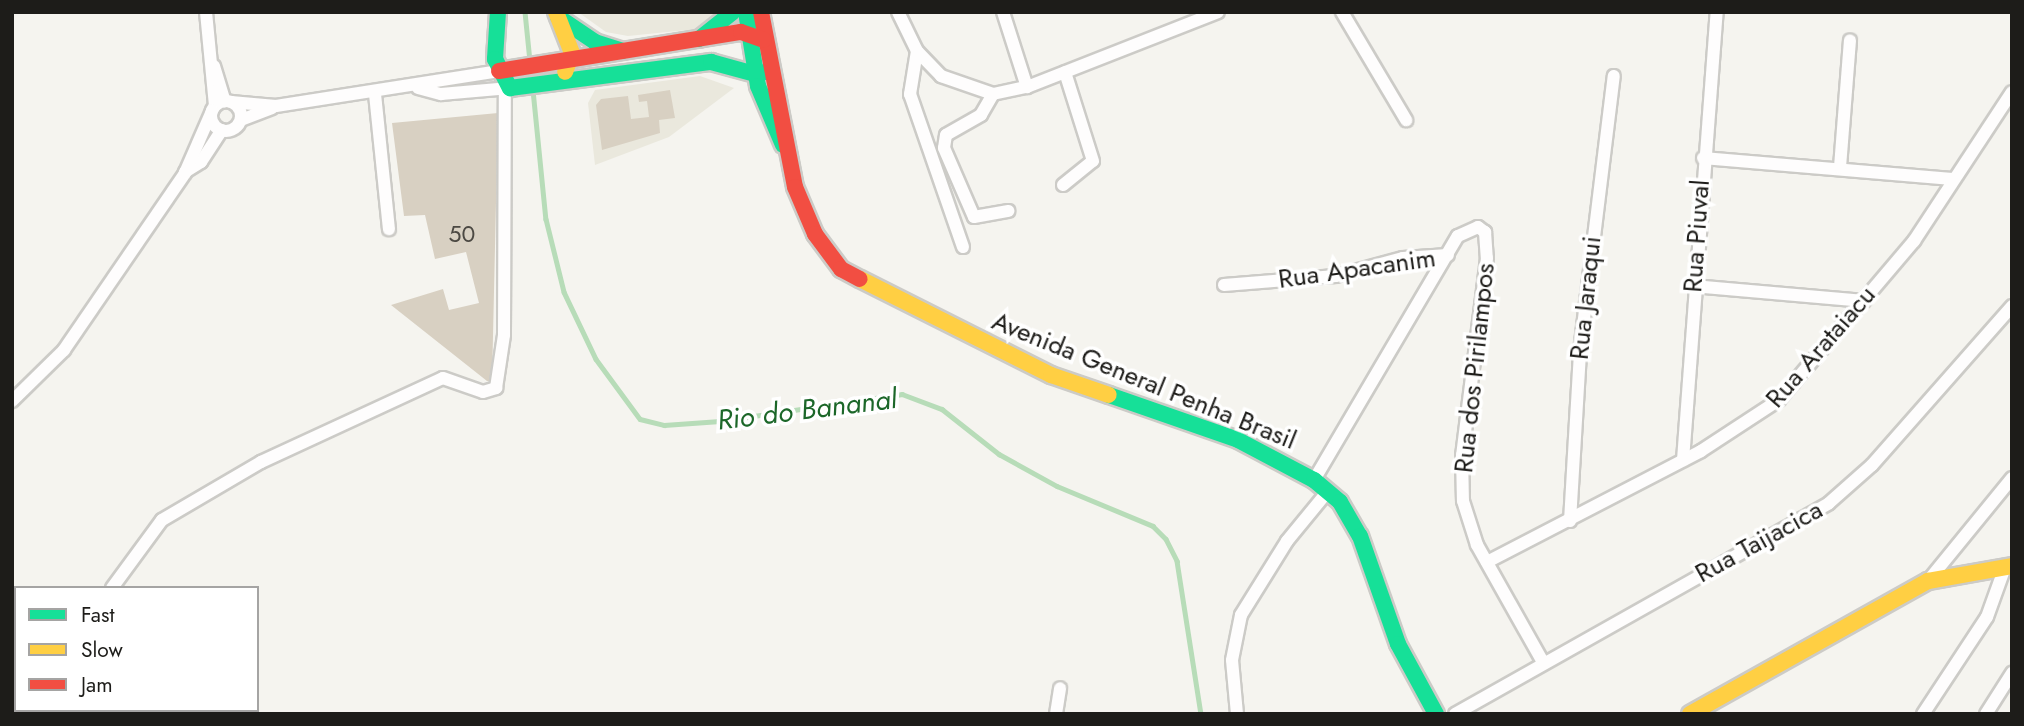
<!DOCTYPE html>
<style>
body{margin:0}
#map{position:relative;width:2024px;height:726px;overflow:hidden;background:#f5f4ef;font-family:Jost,sans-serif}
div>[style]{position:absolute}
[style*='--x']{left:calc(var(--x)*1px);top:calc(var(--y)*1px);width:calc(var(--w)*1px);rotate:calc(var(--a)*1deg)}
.built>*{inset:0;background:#eae8dd}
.stream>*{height:4.5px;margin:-2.25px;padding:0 2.25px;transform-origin:2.25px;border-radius:2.25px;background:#b7dcb8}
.building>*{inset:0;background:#d8d0c2}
.roads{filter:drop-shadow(2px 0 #cccbc7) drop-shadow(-2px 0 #cccbc7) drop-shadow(0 2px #cccbc7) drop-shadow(0 -2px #cccbc7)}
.street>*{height:12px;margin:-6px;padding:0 6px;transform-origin:6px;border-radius:6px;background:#fefdfd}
.street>.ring{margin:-6px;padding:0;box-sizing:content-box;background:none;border:12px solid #fefdfd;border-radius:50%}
.fast>*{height:16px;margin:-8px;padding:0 8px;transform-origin:8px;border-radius:8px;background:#16e098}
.slow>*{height:16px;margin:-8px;padding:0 8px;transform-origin:8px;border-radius:8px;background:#ffcf43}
.jam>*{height:16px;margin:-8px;padding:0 8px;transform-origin:8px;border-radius:8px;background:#f24e42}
span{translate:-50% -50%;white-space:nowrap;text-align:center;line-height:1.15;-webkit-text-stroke:7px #fff;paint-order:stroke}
.number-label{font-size:23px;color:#4c4943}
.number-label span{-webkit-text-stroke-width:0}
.street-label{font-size:26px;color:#1d1c19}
.water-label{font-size:28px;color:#1c6729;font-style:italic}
.frame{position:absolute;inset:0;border:14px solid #1d1c19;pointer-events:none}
.legend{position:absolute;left:14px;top:586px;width:245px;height:126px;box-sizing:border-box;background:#fff;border:2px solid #a5a4a3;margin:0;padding:9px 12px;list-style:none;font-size:21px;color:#1d1c19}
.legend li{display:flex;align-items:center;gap:14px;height:35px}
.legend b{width:35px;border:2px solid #a5a4a3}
</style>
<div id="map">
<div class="built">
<div style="clip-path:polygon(578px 12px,716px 12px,697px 29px,628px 36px,606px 32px)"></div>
<div style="clip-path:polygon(700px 76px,734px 88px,669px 137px,595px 165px,588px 103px,595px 90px)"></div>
</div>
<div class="stream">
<div style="--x:525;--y:12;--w:49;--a:84.2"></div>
<div style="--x:531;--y:70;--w:150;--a:84.3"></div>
<div style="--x:546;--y:219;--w:75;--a:76.1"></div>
<div style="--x:564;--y:292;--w:74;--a:64.5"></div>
<div style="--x:596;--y:359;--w:74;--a:53.7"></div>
<div style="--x:640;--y:419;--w:25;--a:14"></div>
<div style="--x:664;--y:425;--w:56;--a:-4.1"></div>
<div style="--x:720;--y:421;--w:184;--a:-8.4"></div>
<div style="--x:902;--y:394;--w:43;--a:20.6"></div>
<div style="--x:942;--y:409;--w:73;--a:38.3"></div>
<div style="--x:999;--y:454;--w:66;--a:28.9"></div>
<div style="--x:1057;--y:486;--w:104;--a:22.6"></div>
<div style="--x:1153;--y:526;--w:18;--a:45"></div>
<div style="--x:1166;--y:539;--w:25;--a:63"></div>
<div style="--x:1177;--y:561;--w:155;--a:81.1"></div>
</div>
<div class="building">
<div style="clip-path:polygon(670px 90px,675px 118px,659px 120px,660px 133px,602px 150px,596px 105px,601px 99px,628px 96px,631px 119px,649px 117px,647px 101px,639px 102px,638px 95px)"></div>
<div style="clip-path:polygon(498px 113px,492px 381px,487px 381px,391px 305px,443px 289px,449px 310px,479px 303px,466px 252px,435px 259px,425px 215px,404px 216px,392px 123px)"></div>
</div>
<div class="roads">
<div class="street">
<div style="--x:206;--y:12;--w:94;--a:84.5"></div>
<div style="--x:898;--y:12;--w:43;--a:64"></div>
<div style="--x:917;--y:51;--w:35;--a:46"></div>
<div style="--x:941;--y:76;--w:55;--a:19.1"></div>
<div style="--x:993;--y:94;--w:35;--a:-12"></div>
<div style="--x:1027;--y:87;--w:205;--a:-21.4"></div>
<div style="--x:1003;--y:12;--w:79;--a:72.3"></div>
<div style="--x:1342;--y:12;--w:126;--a:59.3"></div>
<div style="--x:917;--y:51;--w:44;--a:99.2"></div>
<div style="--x:910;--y:94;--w:162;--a:70.9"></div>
<div style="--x:214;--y:66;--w:37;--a:73"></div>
<div style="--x:418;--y:88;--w:24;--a:15"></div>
<div style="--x:441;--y:94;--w:69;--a:-5"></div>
<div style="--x:375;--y:94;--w:136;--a:84.1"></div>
<div style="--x:993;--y:94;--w:24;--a:120"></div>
<div style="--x:981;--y:115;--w:40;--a:150.3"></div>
<div style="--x:946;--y:135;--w:13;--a:99"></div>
<div style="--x:944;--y:148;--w:75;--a:66.5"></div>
<div style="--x:974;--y:217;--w:35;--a:-10"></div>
<div class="ring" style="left:211px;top:101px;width:18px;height:18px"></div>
<div style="--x:231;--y:102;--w:45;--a:5.1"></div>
<div style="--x:276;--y:106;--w:226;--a:-8.9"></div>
<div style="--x:241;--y:120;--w:33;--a:-21"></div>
<div style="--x:1703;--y:158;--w:250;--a:4.8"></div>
<div style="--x:1840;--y:167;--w:127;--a:-85.5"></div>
<div style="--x:185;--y:172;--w:19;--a:-32"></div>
<div style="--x:201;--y:162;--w:38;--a:-57"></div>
<div style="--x:1063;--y:185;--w:38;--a:-39"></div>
<div style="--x:1093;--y:161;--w:93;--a:-107.5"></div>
<div style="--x:1224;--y:285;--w:112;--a:-4.6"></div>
<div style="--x:1336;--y:276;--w:69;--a:-15"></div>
<div style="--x:1403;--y:258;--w:45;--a:-3.8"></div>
<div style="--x:1693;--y:286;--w:172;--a:5"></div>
<div style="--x:12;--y:401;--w:73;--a:-44.4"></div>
<div style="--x:64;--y:350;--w:214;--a:-55.6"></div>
<div style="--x:185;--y:173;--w:68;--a:-66.5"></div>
<div style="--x:1683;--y:460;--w:449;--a:-85.7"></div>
<div style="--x:1314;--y:480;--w:283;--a:-59.5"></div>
<div style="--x:1458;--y:236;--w:22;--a:-24"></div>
<div style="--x:1478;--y:227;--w:9;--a:36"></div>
<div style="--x:1485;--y:232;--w:26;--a:86"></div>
<div style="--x:1487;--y:258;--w:199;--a:97.2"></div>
<div style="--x:1462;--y:455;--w:46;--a:88.8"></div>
<div style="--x:1463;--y:501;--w:46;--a:72.3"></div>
<div style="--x:1477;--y:545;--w:134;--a:60.6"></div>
<div style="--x:1570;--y:521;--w:170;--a:-86.6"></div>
<div style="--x:1580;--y:351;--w:277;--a:-83"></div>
<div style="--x:1487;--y:562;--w:241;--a:-27.4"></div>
<div style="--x:1701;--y:451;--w:93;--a:-33.2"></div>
<div style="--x:1779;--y:400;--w:209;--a:-49.7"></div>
<div style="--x:1914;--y:241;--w:178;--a:-56.7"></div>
<div style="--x:1928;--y:581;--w:133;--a:-50.8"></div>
<div style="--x:112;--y:588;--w:84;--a:-53.7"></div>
<div style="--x:162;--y:520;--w:115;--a:-30.4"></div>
<div style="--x:261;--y:462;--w:200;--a:-24.8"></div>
<div style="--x:443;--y:378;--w:42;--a:19.3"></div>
<div style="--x:483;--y:392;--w:14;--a:-17"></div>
<div style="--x:496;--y:388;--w:54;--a:-81.4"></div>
<div style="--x:504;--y:335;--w:247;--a:-89.8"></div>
<div style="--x:92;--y:710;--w:4;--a:63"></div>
<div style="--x:1056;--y:714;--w:26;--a:-81"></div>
<div style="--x:1237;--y:714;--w:54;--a:-95.3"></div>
<div style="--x:1232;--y:660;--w:46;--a:-78.7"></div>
<div style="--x:1241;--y:615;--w:87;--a:-58.1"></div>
<div style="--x:1287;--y:541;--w:65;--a:-50.6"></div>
<div style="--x:1455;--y:714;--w:429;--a:-29.4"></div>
<div style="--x:1829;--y:503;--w:57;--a:-41.5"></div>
<div style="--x:1872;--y:465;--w:212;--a:-48.6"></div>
<div style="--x:1923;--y:714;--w:116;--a:-56.6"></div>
<div style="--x:1987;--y:617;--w:53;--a:-70.2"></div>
<div style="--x:1986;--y:714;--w:49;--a:-57.6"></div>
</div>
<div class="fast">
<div style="--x:498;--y:12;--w:47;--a:93.7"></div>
<div style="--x:495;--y:59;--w:33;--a:63"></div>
<div style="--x:510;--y:88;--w:203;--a:-7.4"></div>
<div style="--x:711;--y:62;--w:46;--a:15.3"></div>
<div style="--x:755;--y:74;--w:16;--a:-11"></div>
<div style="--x:746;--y:12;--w:75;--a:80.8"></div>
<div style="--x:758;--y:86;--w:64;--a:67"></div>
<div style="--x:558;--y:17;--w:45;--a:34"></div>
<div style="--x:595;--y:42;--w:29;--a:18"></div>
<div style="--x:699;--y:39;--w:43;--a:-38.5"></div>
<div style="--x:1109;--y:395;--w:137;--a:19.2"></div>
<div style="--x:1238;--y:440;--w:86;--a:27.8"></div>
<div style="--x:1314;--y:480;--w:34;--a:40"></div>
<div style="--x:1340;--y:502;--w:39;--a:60"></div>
<div style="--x:1360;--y:536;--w:114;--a:70.6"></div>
<div style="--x:1398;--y:644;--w:80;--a:61.5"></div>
</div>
<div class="slow">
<div style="--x:556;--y:12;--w:44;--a:68.7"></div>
<div style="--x:572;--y:53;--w:20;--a:110"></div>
<div style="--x:860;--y:279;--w:214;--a:26.7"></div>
<div style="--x:1051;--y:375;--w:61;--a:19"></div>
<div style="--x:1690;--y:714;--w:273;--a:-29.2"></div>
<div style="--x:1928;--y:581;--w:85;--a:-10.1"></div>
</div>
<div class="jam">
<div style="--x:761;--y:12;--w:178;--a:79"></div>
<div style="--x:795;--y:187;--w:51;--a:66.9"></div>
<div style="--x:815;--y:234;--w:44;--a:53.4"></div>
<div style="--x:841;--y:269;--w:21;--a:28"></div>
<div style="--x:499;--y:71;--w:245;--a:-9.2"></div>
<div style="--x:741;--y:32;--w:24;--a:19"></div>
</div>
</div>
<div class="number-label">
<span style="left:462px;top:234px">50</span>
</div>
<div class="street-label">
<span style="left:1697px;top:236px;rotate:-86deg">Rua Piuval</span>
<span style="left:1357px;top:269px;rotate:-8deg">Rua Apacanim</span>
<span style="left:1586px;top:298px;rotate:-84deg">Rua Jaraqui</span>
<span style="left:1821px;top:347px;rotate:-49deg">Rua Arataiacu</span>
<span style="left:1475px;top:368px;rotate:-84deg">Rua dos Pirilampos</span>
<span style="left:1144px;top:381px;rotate:22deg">Avenida General Penha Brasil</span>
<span style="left:1759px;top:542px;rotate:-29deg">Rua Taijacica</span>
</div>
<div class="water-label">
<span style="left:807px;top:410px;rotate:-7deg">Rio do Bananal</span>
</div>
<div class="frame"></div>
<ul class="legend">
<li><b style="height:9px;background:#16e098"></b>Fast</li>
<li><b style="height:9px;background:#ffcf43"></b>Slow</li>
<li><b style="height:9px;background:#f24e42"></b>Jam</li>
</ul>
</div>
